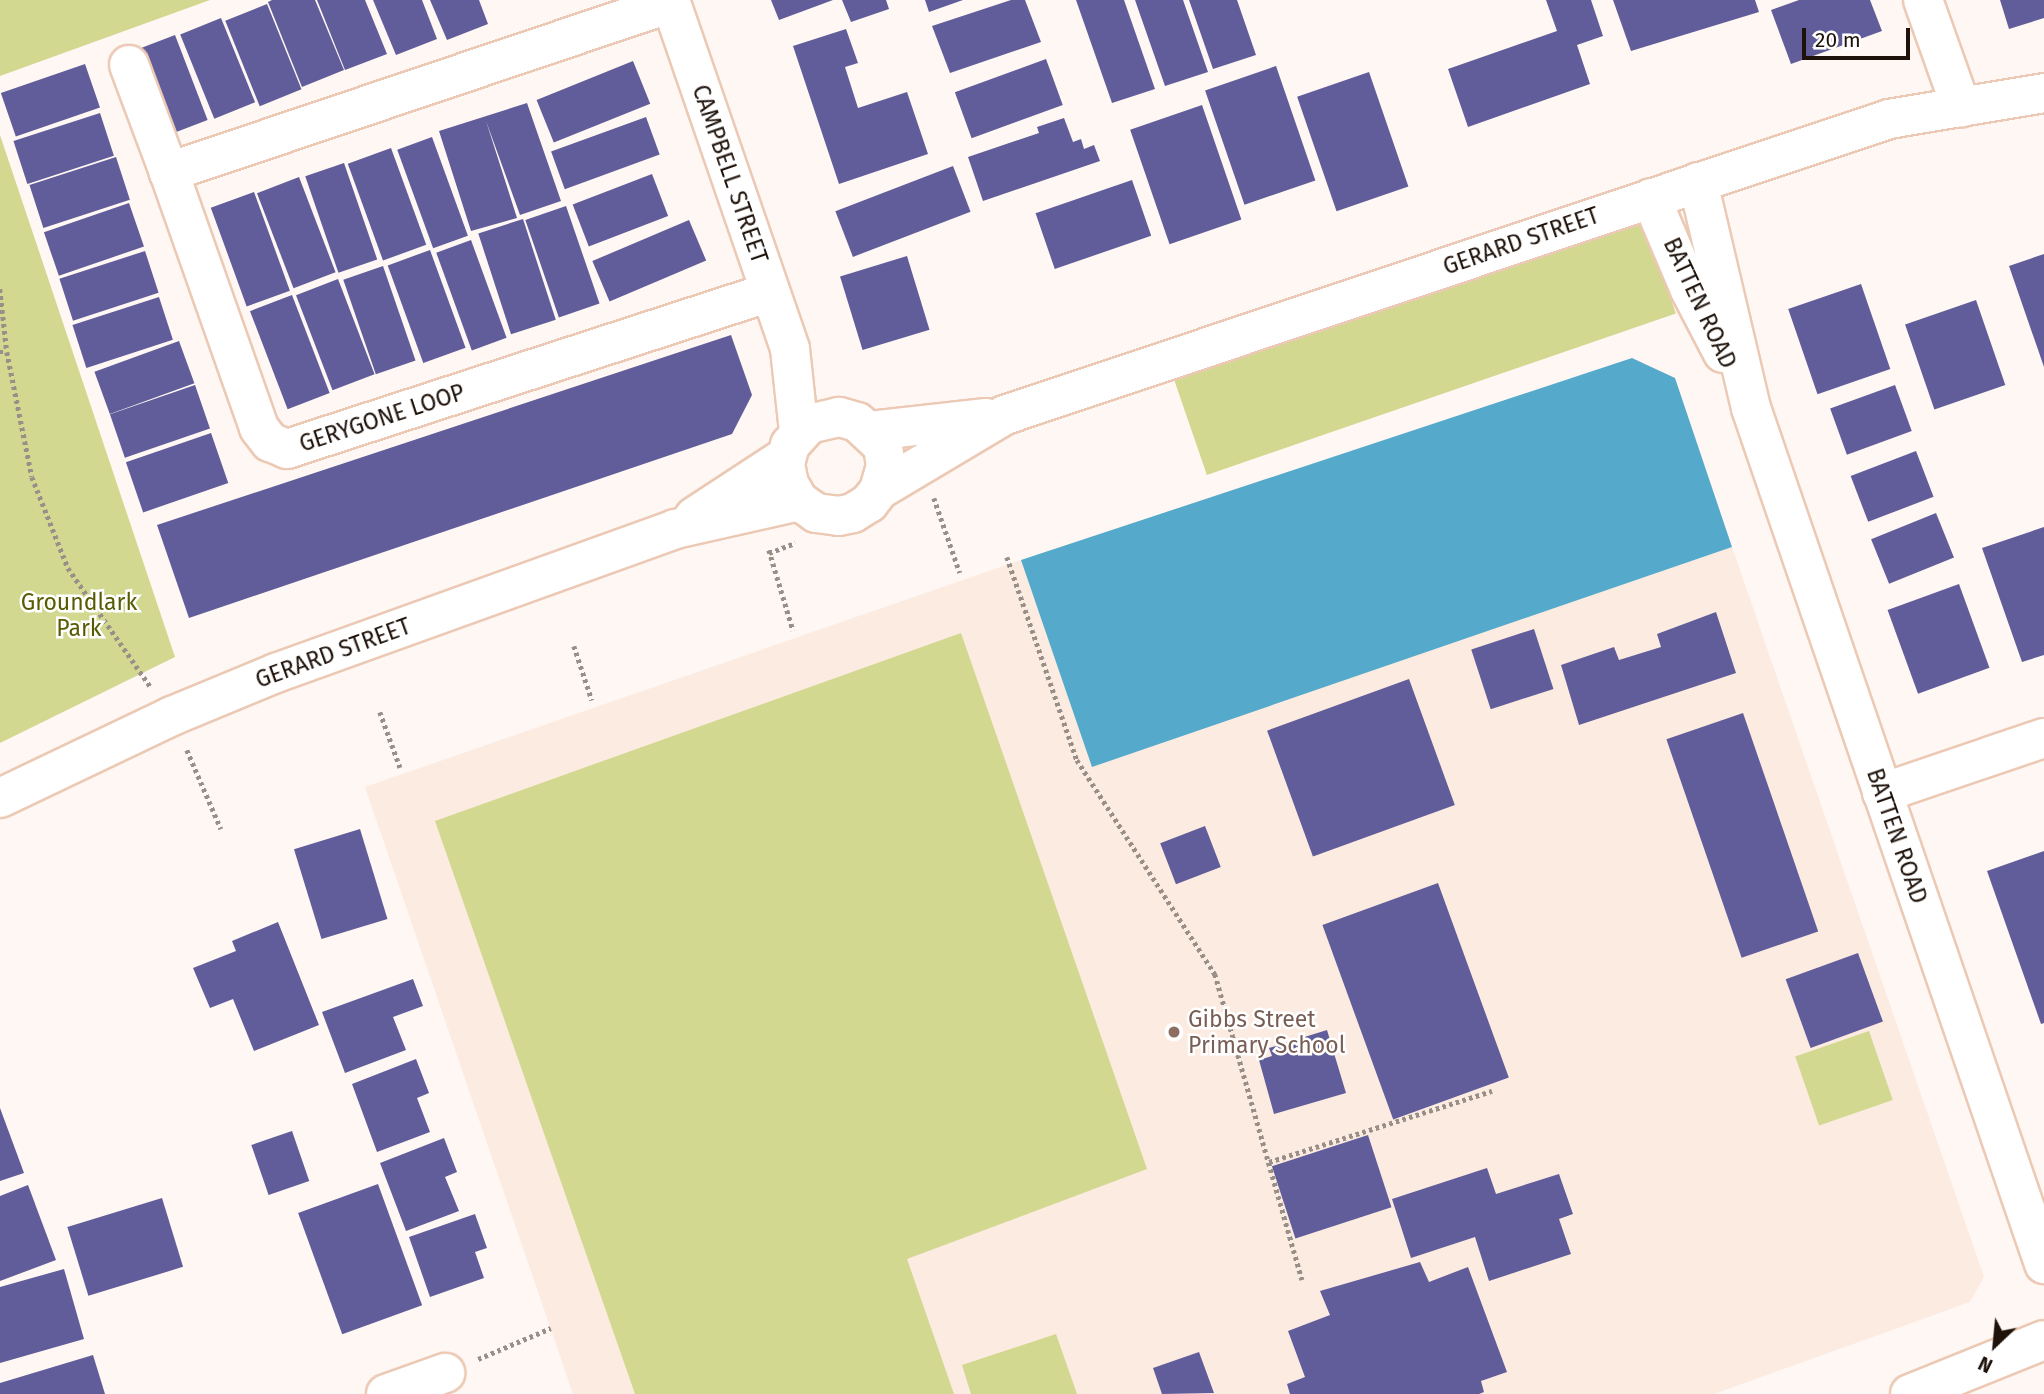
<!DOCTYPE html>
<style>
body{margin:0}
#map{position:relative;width:2044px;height:1394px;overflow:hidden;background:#fff7f3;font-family:"Fira Sans",sans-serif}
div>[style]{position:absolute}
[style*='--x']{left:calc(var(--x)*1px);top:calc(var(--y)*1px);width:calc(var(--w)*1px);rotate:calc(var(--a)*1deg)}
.built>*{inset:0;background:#fcebe1}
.green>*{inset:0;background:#d2d88f;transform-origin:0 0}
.water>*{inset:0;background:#55a9ca}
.building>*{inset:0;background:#615d9a;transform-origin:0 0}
.path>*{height:4.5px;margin-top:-2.25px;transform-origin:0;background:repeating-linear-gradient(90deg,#988f89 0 3.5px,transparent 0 7px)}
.roads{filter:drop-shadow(2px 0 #ebc9b4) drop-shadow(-2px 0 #ebc9b4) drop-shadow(0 2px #ebc9b4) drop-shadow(0 -2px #ebc9b4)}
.minor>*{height:38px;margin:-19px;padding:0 19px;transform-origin:19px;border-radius:19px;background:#fff}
.dots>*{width:19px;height:19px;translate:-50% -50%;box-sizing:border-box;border:4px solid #fff;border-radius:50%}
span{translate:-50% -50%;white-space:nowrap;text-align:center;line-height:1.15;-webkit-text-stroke:5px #fff;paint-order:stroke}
.street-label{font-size:23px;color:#1e120b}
.park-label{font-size:23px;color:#585b02}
.education-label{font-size:23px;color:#785e54}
.left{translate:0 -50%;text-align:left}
.north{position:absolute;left:1960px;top:1310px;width:70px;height:70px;-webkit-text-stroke:5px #fff;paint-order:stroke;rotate:206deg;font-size:19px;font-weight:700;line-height:28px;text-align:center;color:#1e120b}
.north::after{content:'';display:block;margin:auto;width:24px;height:32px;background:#1e120b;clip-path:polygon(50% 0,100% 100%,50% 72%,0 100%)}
.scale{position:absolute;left:1802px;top:28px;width:108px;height:32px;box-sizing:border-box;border:4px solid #1e120b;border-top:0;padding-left:9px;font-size:21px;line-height:24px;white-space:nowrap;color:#1e120b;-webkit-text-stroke:5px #fff;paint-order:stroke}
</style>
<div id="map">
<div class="built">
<div style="clip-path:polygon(1732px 547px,1984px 1277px,1970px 1302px,1714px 1394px,573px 1394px,365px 787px,1021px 560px,1093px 766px)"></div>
</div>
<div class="green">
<div style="clip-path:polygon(0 0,210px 0,0 76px)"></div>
<div style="clip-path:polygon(0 135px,175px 657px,0 743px)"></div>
<div style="left:1643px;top:218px;width:101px;height:496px;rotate:71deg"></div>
<div style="clip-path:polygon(961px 633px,1147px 1169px,907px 1259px,954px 1394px,635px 1394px,435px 821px)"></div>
<div style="left:1869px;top:1031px;width:73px;height:78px;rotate:71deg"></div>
<div style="clip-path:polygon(1056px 1334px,1077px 1394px,971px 1394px,962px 1365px)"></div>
</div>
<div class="water">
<div style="clip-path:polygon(1632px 358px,1675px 378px,1732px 547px,1092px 767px,1021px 560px)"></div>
</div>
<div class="building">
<div style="clip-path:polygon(272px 0,315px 0,344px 70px,302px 87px,268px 2px)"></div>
<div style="clip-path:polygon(317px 0,365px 0,387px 54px,345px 70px)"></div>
<div style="clip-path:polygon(373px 0,422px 0,437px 39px,396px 55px)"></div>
<div style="clip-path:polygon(430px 0,479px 0,488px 24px,447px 40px)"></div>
<div style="clip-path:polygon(771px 0,833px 0,779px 20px)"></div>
<div style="clip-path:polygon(842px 0,886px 0,889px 9px,851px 22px)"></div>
<div style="clip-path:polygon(925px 0,963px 0,929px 12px)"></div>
<div style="clip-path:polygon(1011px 0,1025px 0,1041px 42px,950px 73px,932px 26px)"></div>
<div style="clip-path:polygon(1076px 0,1124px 0,1155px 89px,1112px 103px)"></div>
<div style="clip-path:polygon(1135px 0,1183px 0,1208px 72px,1165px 86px)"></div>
<div style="clip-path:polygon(1189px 0,1237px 0,1256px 55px,1213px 69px)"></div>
<div style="clip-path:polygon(1546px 0,1591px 0,1603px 36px,1577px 45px,1590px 84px,1468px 127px,1448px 69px,1557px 31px)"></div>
<div style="clip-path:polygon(1613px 0,1755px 0,1759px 12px,1631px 51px)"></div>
<div style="clip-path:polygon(1799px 0,1870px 0,1882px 31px,1791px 64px,1771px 10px)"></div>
<div style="clip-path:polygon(2000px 0,2044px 0,2044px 18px,2009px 29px)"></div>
<div style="left:267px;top:4px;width:92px;height:45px;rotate:68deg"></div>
<div style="left:221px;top:18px;width:91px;height:44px;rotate:68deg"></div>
<div style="clip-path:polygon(846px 29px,858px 63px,845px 67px,858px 108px,907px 92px,928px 154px,839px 184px,793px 46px)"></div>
<div style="left:175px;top:35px;width:91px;height:44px;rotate:69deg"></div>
<div style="left:1046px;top:59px;width:49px;height:97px;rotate:70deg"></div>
<div style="left:633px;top:61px;width:46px;height:104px;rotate:68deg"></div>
<div style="left:85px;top:64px;width:46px;height:89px;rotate:71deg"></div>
<div style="left:1276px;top:66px;width:121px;height:75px;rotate:71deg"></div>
<div style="left:1369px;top:72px;width:121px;height:76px;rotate:71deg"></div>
<div style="clip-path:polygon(527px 103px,561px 201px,520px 215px,486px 121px,517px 218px,471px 231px,439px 131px)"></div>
<div style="left:1202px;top:105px;width:121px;height:76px;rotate:71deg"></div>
<div style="left:100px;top:113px;width:45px;height:91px;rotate:72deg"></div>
<div style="left:646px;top:117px;width:40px;height:101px;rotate:70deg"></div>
<div style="clip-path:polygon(1064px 118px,1073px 142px,1081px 139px,1084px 149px,1094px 145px,1100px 161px,983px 201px,968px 157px,1039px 133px,1037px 127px)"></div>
<div style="left:432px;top:137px;width:105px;height:37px;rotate:70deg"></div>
<div style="left:391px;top:148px;width:103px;height:46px;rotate:70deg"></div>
<div style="left:116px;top:157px;width:45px;height:91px;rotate:72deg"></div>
<div style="left:344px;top:163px;width:102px;height:41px;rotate:71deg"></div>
<div style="left:953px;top:166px;width:49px;height:126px;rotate:69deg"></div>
<div style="left:652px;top:174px;width:45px;height:85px;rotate:69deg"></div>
<div style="left:299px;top:177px;width:102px;height:45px;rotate:69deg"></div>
<div style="left:1132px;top:180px;width:59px;height:102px;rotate:71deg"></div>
<div style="left:254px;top:192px;width:105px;height:46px;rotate:70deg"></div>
<div style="left:129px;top:203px;width:46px;height:90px;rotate:71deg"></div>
<div style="left:566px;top:206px;width:103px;height:43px;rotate:71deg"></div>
<div style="left:523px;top:219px;width:106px;height:47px;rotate:72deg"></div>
<div style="left:689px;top:220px;width:44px;height:105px;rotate:67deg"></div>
<div style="left:471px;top:240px;width:104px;height:37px;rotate:70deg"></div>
<div style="left:430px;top:250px;width:104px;height:45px;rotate:70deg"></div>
<div style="left:145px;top:251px;width:44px;height:90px;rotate:72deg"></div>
<div style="clip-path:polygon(2044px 254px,2044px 367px,2009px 266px)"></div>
<div style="left:907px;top:256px;width:77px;height:70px;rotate:73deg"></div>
<div style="left:383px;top:266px;width:100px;height:42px;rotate:71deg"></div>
<div style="left:338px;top:279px;width:102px;height:45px;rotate:69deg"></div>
<div style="left:1861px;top:284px;width:90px;height:77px;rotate:71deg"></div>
<div style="left:292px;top:295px;width:105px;height:45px;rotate:69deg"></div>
<div style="left:159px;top:297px;width:45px;height:91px;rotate:72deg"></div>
<div style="left:1976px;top:300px;width:90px;height:75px;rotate:71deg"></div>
<div style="clip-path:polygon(731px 335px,752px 395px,732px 434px,189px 618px,157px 525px)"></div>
<div style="left:179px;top:341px;width:45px;height:90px;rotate:70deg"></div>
<div style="left:195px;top:385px;width:46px;height:90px;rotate:71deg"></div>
<div style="left:1895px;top:385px;width:49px;height:69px;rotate:70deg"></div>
<div style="left:211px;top:433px;width:53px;height:90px;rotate:71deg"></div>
<div style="left:1916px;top:451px;width:49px;height:70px;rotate:69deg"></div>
<div style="left:1936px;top:513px;width:48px;height:70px;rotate:68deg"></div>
<div style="clip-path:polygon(2044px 527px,2044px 655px,2022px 662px,1982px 548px)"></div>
<div style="left:1959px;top:584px;width:89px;height:76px;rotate:70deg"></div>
<div style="clip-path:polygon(1716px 612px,1736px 673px,1579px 725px,1561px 665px,1614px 647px,1619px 660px,1661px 647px,1657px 634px)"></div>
<div style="left:1534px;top:629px;width:63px;height:66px;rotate:72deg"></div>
<div style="left:1409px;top:679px;width:134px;height:151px;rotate:70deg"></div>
<div style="left:1743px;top:713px;width:231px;height:81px;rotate:71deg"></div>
<div style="left:1205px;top:826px;width:44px;height:48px;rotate:69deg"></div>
<div style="left:360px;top:829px;width:94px;height:69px;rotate:73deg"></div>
<div style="clip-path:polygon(2044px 851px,2044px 1023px,2041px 1024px,1987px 871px)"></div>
<div style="left:1438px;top:883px;width:207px;height:123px;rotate:70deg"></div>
<div style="clip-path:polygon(278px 922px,319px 1025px,254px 1051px,233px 999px,210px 1008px,193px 968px,236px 951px,232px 941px)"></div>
<div style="left:1858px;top:953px;width:73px;height:77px;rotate:70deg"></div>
<div style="clip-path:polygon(413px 979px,423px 1006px,393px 1017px,406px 1050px,345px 1073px,322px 1012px)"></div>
<div style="clip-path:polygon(1327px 1030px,1346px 1093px,1274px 1114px,1259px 1060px,1272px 1056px,1269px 1048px)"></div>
<div style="clip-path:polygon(416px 1059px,429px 1093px,417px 1098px,430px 1132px,377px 1152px,352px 1084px)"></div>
<div style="clip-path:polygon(0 1108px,24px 1173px,0 1181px)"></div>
<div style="left:292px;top:1131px;width:53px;height:43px;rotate:71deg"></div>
<div style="left:1368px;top:1135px;width:76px;height:101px;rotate:72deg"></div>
<div style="clip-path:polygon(444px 1138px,457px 1172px,445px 1177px,459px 1211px,406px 1231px,380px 1163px)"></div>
<div style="clip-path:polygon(1487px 1168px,1496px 1194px,1559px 1174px,1573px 1214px,1559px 1219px,1571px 1254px,1489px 1281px,1475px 1237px,1411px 1258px,1392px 1199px)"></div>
<div style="left:378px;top:1184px;width:129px;height:85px;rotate:70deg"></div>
<div style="clip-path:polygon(28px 1185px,56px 1260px,0 1281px,0 1196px)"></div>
<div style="left:162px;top:1198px;width:72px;height:99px;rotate:73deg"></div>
<div style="clip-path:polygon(475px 1214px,487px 1248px,475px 1252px,484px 1278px,430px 1297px,409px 1237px)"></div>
<div style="clip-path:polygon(1420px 1262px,1429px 1282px,1468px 1267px,1507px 1372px,1481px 1381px,1484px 1392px,1479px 1394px,1290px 1394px,1287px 1384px,1305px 1377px,1288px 1331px,1330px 1315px,1320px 1291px)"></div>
<div style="clip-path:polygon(64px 1269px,84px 1339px,0 1363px,0 1287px)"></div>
<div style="clip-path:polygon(1199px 1352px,1214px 1393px,1162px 1394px,1153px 1368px)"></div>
<div style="clip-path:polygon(93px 1355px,105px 1394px,0 1394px,0 1383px)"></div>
</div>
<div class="path">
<div style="--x:0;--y:289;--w:63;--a:83.7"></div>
<div style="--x:7;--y:352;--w:127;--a:78.7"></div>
<div style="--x:32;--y:477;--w:98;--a:68.4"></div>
<div style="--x:68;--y:568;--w:144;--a:55.2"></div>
<div style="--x:0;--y:352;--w:7;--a:0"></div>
<div style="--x:934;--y:498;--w:79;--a:70.9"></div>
<div style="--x:769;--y:550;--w:84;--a:73.3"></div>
<div style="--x:769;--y:553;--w:28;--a:-21"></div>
<div style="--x:1007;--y:557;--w:215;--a:71"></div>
<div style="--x:1077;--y:760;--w:255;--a:57.2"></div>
<div style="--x:1215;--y:974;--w:318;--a:74.1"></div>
<div style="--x:574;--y:646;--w:57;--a:71.6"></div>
<div style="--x:380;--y:712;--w:59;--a:70"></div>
<div style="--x:187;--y:750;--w:86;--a:66.7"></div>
<div style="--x:1269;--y:1162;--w:234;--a:-17.7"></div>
<div style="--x:478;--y:1359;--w:79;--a:-23"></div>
</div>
<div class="roads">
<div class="minor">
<div style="--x:670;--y:0;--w:369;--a:71"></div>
<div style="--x:790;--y:349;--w:83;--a:83.8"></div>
<div style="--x:1923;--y:0;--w:114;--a:70.4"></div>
<div style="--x:671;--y:3;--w:530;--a:161.39"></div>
<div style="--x:169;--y:172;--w:271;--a:70.6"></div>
<div style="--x:259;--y:428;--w:18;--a:52"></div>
<div style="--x:270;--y:442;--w:18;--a:22"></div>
<div style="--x:287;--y:449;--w:508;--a:-18.01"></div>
<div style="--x:129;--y:65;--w:114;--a:69.5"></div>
<div style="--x:1698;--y:182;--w:232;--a:76.8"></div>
<div style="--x:1751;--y:408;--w:905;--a:71.1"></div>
<div style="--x:1651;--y:198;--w:100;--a:67"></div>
<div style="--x:1690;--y:290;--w:71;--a:62.4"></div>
<div style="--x:870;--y:431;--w:117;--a:-6.4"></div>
<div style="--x:879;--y:490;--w:25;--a:-74"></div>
<div style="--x:886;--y:466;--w:20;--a:-99"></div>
<div style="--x:883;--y:446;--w:35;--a:-137"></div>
<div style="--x:857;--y:422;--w:19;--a:-164"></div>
<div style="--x:839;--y:417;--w:31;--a:167"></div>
<div style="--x:809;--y:424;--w:28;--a:132"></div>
<div style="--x:790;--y:445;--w:20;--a:105"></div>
<div style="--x:785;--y:464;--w:20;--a:79"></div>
<div style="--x:789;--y:484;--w:20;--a:60"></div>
<div style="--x:799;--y:501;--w:21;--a:35"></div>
<div style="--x:816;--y:513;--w:23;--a:7"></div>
<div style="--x:839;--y:516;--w:14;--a:-12"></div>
<div style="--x:853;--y:513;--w:19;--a:-32"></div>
<div style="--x:869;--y:503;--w:16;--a:-52"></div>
<div style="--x:879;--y:490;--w:147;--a:-30.8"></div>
<div style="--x:1005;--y:415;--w:932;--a:-18.51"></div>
<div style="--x:1889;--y:119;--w:157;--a:-9.5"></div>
<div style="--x:694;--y:517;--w:111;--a:-33.3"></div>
<div style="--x:1882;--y:793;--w:171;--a:-18.8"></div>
<div style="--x:0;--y:798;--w:191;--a:-25.5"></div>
<div style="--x:172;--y:716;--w:113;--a:-22.5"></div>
<div style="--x:276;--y:673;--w:424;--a:-19.8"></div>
<div style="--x:675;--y:529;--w:127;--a:-12.7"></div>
<div style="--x:386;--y:1394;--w:63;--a:-19.6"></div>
<div style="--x:1910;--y:1394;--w:144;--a:-21.9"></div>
</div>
</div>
<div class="dots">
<div style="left:1174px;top:1032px;background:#8d6e63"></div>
</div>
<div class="street-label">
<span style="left:730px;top:174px;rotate:71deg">CAMPBELL STREET</span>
<span style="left:1521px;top:241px;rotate:-19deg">GERARD STREET</span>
<span style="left:1700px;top:303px;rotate:65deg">BATTEN ROAD</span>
<span style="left:382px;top:418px;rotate:-18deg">GERYGONE LOOP</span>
<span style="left:333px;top:653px;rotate:-20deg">GERARD STREET</span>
<span style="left:1897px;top:836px;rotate:71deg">BATTEN ROAD</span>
</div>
<div class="park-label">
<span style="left:79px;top:615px">Groundlark<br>Park</span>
</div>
<div class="education-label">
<span class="left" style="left:1188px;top:1032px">Gibbs Street<br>Primary School</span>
</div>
<div class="north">N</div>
<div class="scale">20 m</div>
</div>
